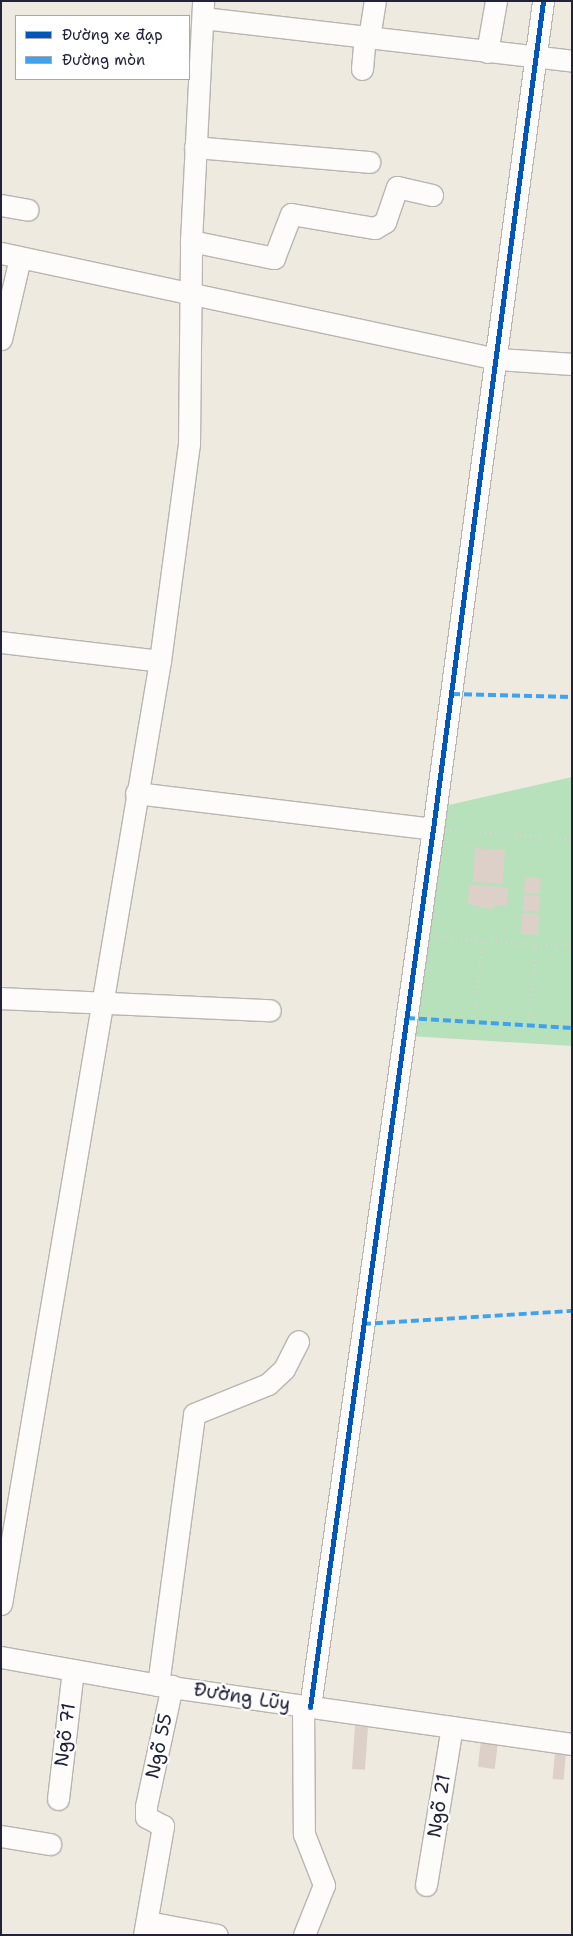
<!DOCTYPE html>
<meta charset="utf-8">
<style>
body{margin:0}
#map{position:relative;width:573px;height:1936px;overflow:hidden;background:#efeae0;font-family:"Shantell Sans",sans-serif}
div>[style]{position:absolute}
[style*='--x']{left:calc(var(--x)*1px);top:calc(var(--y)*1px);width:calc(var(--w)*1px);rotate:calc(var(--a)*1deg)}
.green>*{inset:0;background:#b6e1bb}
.building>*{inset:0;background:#dcd0c9;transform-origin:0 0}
.path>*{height:2.5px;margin-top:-1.25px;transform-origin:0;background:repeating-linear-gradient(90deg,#d5d4d2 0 1px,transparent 0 5px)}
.roads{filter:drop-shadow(1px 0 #b8b5b1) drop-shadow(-1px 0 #b8b5b1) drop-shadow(0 1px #b8b5b1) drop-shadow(0 -1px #b8b5b1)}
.minor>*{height:21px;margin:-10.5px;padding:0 10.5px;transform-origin:10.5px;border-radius:10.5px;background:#fdfcfa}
.quiet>*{height:4px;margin-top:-2px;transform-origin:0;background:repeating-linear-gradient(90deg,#3ea2ec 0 8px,transparent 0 12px)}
.cycleway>*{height:5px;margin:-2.5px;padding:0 2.5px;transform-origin:2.5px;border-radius:2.5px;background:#0057b8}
span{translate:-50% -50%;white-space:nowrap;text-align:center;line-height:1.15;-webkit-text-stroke:4.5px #fff;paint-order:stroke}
.street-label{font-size:19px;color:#22223b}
.frame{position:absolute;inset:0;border:2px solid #22223b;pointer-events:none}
.legend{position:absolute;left:15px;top:15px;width:175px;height:65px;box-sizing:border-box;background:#fff;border:1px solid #a7a7b1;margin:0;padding:6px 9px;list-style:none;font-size:15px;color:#22223b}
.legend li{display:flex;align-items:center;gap:10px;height:25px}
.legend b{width:25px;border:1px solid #a7a7b1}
</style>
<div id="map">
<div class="green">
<div style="clip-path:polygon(572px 777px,572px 1046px,409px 1036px,440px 807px)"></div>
</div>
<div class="building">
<div style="left:475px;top:848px;width:30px;height:34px;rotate:4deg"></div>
<div style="left:525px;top:877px;width:16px;height:16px;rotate:4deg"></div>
<div style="clip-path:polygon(469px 884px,508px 888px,507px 906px,494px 905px,494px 910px,468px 904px)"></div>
<div style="left:524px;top:895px;width:16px;height:16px;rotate:4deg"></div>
<div style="left:522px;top:913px;width:17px;height:21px;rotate:3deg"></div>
<div style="left:355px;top:1726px;width:13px;height:43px;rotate:4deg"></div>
<div style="left:481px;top:1741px;width:17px;height:26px;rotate:7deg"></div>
<div style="left:555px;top:1752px;width:11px;height:27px;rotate:5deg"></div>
</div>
<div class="path">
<div style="--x:450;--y:830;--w:122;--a:4.2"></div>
<div style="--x:436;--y:937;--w:136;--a:3.8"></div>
<div style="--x:474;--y:1022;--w:82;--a:-84.4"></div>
<div style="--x:528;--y:1025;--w:82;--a:-84.4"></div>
</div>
<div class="roads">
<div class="minor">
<div style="--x:203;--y:18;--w:371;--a:6.6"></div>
<div style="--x:369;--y:38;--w:37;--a:-81"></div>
<div style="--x:487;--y:52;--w:52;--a:-80"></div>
<div style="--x:362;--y:69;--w:32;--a:-85"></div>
<div style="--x:195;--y:147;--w:175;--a:4.9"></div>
<div style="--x:1;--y:205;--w:27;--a:10"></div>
<div style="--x:191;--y:241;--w:85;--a:11.6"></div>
<div style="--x:274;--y:258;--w:47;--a:-68.9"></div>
<div style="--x:291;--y:214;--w:85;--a:9.5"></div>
<div style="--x:375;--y:228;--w:12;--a:-31"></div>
<div style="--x:385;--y:222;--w:37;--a:-71"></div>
<div style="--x:397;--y:187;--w:36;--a:13"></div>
<div style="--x:1;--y:253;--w:507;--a:12.06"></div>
<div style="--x:497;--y:359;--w:75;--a:3.8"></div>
<div style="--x:1;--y:339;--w:83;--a:-76.8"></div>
<div style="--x:1;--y:642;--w:160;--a:6.8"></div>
<div style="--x:136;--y:793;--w:299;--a:6.9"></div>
<div style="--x:1;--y:998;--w:269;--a:2.6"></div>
<div style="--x:1;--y:1604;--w:956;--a:-80.43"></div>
<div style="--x:160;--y:661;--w:219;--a:-82.4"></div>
<div style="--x:189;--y:444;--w:203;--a:-89.4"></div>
<div style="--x:191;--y:241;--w:240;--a:-87.1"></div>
<div style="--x:1;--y:1657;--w:159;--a:10.1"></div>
<div style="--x:158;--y:1685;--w:418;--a:8.1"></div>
<div style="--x:158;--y:1685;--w:273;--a:-82.4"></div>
<div style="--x:194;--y:1414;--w:80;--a:-22.1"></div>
<div style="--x:268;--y:1384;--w:22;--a:-43"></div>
<div style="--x:284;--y:1369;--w:31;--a:-63"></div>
<div style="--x:303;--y:1706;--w:128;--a:89.6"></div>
<div style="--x:304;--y:1834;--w:55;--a:68.6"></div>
<div style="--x:324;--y:1885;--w:54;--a:111.8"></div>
<div style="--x:310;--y:1707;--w:887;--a:-82.03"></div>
<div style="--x:433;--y:829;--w:835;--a:-82.43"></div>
<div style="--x:58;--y:1799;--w:130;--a:-83.4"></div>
<div style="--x:1;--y:1836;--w:50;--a:9.3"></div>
<div style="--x:426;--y:1885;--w:160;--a:-80.7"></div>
<div style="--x:147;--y:1922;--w:71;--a:10.5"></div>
<div style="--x:144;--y:1935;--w:111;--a:-80.1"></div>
<div style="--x:163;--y:1826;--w:19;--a:-152"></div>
<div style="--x:146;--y:1817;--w:11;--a:-90"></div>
<div style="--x:146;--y:1806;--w:123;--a:-77.8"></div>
</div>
</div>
<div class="quiet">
<div style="--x:452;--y:694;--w:120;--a:1.4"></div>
<div style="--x:407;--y:1018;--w:165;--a:3.5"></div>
<div style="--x:363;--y:1324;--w:209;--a:-3.6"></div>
</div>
<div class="cycleway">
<div style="--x:310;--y:1707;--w:887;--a:-82.03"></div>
<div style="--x:433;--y:829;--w:835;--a:-82.43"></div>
</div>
<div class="street-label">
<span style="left:242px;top:1697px;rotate:9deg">Đường Lũy</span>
<span style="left:65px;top:1735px;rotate:-83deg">Ngõ 71</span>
<span style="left:159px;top:1746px;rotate:-78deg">Ngõ 55</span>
<span style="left:439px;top:1806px;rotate:-81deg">Ngõ 21</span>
</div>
<div class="frame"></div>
<ul class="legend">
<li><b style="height:6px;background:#0057b8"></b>Đường xe đạp</li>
<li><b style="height:6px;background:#3ea2ec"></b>Đường mòn</li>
</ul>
</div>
